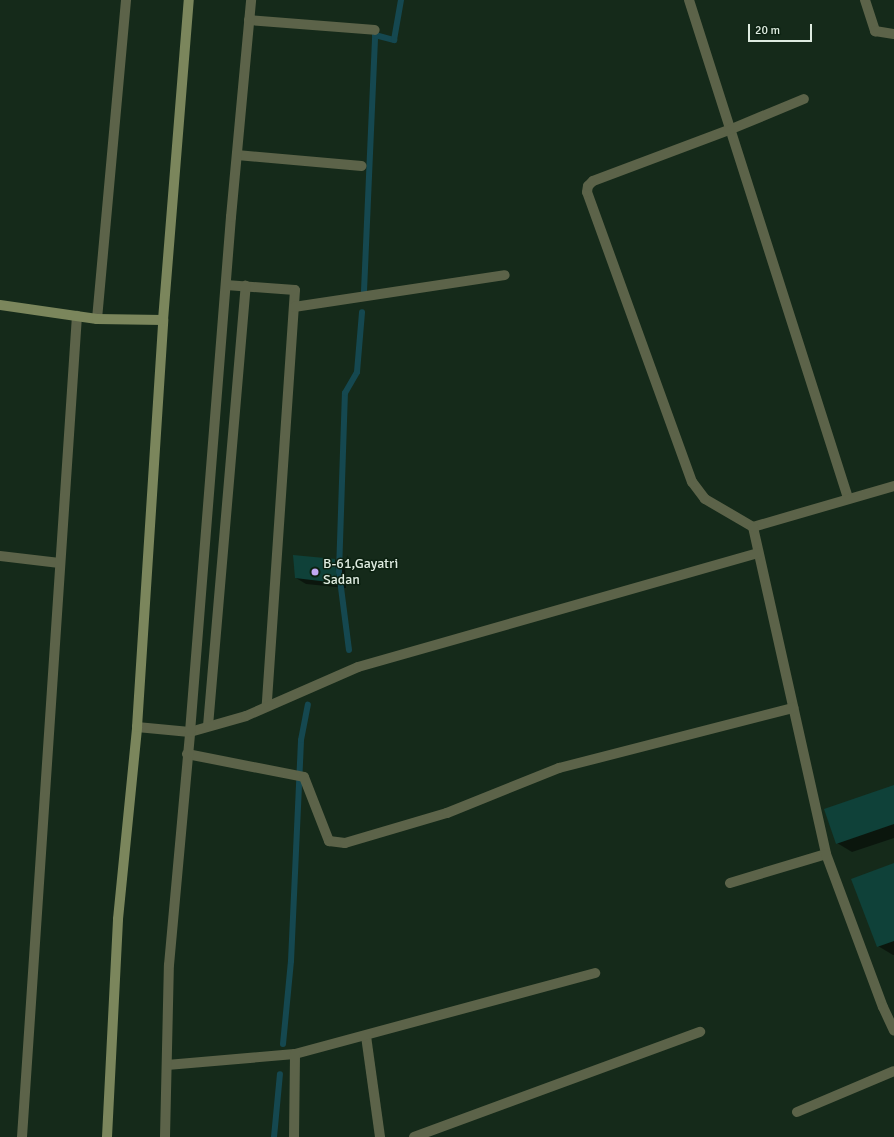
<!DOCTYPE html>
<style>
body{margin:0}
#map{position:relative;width:894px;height:1137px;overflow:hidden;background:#152a1a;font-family:Signika,sans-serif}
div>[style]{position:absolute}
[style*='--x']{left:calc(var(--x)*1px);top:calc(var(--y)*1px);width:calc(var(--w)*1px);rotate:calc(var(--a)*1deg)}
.shadow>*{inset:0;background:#0007}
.stream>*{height:6px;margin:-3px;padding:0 3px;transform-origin:3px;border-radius:3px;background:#154850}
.building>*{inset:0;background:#0f4139}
.lane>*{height:10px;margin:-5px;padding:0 5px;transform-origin:5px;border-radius:5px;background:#5c6349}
.street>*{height:10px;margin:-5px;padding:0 5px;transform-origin:5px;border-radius:5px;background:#5c6349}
.secondary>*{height:10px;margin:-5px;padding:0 5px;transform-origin:5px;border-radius:5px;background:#7b865c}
.dots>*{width:11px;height:11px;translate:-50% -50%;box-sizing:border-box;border:2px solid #0c2111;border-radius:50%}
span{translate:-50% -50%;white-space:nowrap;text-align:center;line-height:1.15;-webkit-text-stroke:3px #0c2111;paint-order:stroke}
.poi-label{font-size:14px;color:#dfece1}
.left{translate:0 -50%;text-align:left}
.scale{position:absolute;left:748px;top:24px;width:64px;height:18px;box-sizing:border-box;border:2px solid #dfece1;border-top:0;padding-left:5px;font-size:12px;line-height:14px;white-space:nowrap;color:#dfece1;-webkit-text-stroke:3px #0c2111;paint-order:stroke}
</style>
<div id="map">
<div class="shadow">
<div style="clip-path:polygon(294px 556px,335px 560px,345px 566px,346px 588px,306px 584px,296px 578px)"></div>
<div style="clip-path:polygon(894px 786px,894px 838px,852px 852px,837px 843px)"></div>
<div style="clip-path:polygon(894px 864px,894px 955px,893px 955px,878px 946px)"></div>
</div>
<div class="stream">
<div style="--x:364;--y:291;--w:256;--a:-87.5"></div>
<div style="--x:375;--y:35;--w:20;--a:15"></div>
<div style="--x:394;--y:40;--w:41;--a:-80.1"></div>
<div style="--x:349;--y:650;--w:79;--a:-97.3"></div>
<div style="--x:339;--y:572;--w:179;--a:-88.1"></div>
<div style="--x:345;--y:393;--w:24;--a:-60"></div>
<div style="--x:357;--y:372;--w:60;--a:-85.2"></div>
<div style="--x:283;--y:1044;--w:83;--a:-84.5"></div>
<div style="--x:291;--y:961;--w:221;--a:-87.4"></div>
<div style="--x:301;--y:740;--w:36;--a:-79"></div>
<div style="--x:274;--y:1137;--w:63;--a:-84.6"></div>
</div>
<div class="building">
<div style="clip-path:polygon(293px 555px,335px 559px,337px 583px,295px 578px)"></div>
<div style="clip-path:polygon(894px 785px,894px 824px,836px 844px,824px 809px)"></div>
<div style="clip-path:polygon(894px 863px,894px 941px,877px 947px,851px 879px)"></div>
</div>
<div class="lane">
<div style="--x:730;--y:883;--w:100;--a:-16.8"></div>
<div style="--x:366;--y:1036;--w:102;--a:82.1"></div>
<div style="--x:167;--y:1065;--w:128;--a:-4.9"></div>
<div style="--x:295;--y:1054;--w:311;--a:-15.1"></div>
<div style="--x:294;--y:1137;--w:83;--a:-89.3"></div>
<div style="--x:414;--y:1137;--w:305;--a:-20.2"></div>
</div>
<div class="street">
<div style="--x:689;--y:0;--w:523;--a:72.29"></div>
<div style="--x:865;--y:0;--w:33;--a:72"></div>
<div style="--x:875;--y:31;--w:19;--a:9"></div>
<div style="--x:249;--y:20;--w:126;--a:4.5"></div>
<div style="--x:237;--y:155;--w:125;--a:5"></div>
<div style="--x:226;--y:285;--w:69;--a:4.1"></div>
<div style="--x:295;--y:290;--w:417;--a:93.9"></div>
<div style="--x:294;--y:307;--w:213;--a:-8.6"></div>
<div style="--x:97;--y:319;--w:320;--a:-84.8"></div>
<div style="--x:894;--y:486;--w:147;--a:163.8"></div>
<div style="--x:753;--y:527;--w:335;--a:77.4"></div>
<div style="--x:826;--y:854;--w:163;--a:69.6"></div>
<div style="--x:883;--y:1007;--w:26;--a:65"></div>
<div style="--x:753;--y:527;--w:56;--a:-149.7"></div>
<div style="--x:705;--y:499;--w:21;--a:-127"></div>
<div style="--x:692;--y:482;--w:308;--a:-109.9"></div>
<div style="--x:587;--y:192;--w:6;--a:-81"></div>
<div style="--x:588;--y:186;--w:7;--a:-45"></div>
<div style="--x:593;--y:181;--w:145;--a:-20.6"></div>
<div style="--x:729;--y:130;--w:81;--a:-22.5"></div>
<div style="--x:0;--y:556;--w:60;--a:6.7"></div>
<div style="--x:208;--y:726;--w:442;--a:-85.1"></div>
<div style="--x:137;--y:727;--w:53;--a:5.4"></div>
<div style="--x:190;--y:732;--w:58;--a:-15.9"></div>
<div style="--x:246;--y:716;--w:122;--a:-23.6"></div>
<div style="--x:358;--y:667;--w:416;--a:-15.9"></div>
<div style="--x:187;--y:754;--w:119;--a:11.1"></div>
<div style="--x:304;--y:777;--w:69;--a:68.7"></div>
<div style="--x:329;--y:841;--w:16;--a:7"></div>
<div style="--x:345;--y:843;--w:106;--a:-16.4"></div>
<div style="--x:447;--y:813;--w:121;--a:-21.9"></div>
<div style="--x:559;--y:768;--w:242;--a:-14.4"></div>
<div style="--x:797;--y:1112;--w:105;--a:-22.9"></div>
<div style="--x:22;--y:1137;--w:823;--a:-86.17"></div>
<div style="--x:165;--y:1137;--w:172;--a:-88.7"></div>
<div style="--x:169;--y:965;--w:234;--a:-84.8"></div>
<div style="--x:190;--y:732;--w:517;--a:-85.45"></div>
<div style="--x:231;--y:217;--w:218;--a:-84.7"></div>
</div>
<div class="secondary">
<div style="--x:0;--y:305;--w:98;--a:8.2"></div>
<div style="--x:97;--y:319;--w:66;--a:0.9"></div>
<div style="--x:107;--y:1137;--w:218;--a:-87.1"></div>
<div style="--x:118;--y:919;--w:193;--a:-84.3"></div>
<div style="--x:137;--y:727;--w:408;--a:-86.3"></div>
<div style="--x:163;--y:320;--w:321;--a:-85.4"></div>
</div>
<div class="dots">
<div style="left:315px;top:572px;background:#c1a8f3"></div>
</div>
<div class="poi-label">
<span class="left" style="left:323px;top:572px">B-61,Gayatri<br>Sadan</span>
</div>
<div class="scale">20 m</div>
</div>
